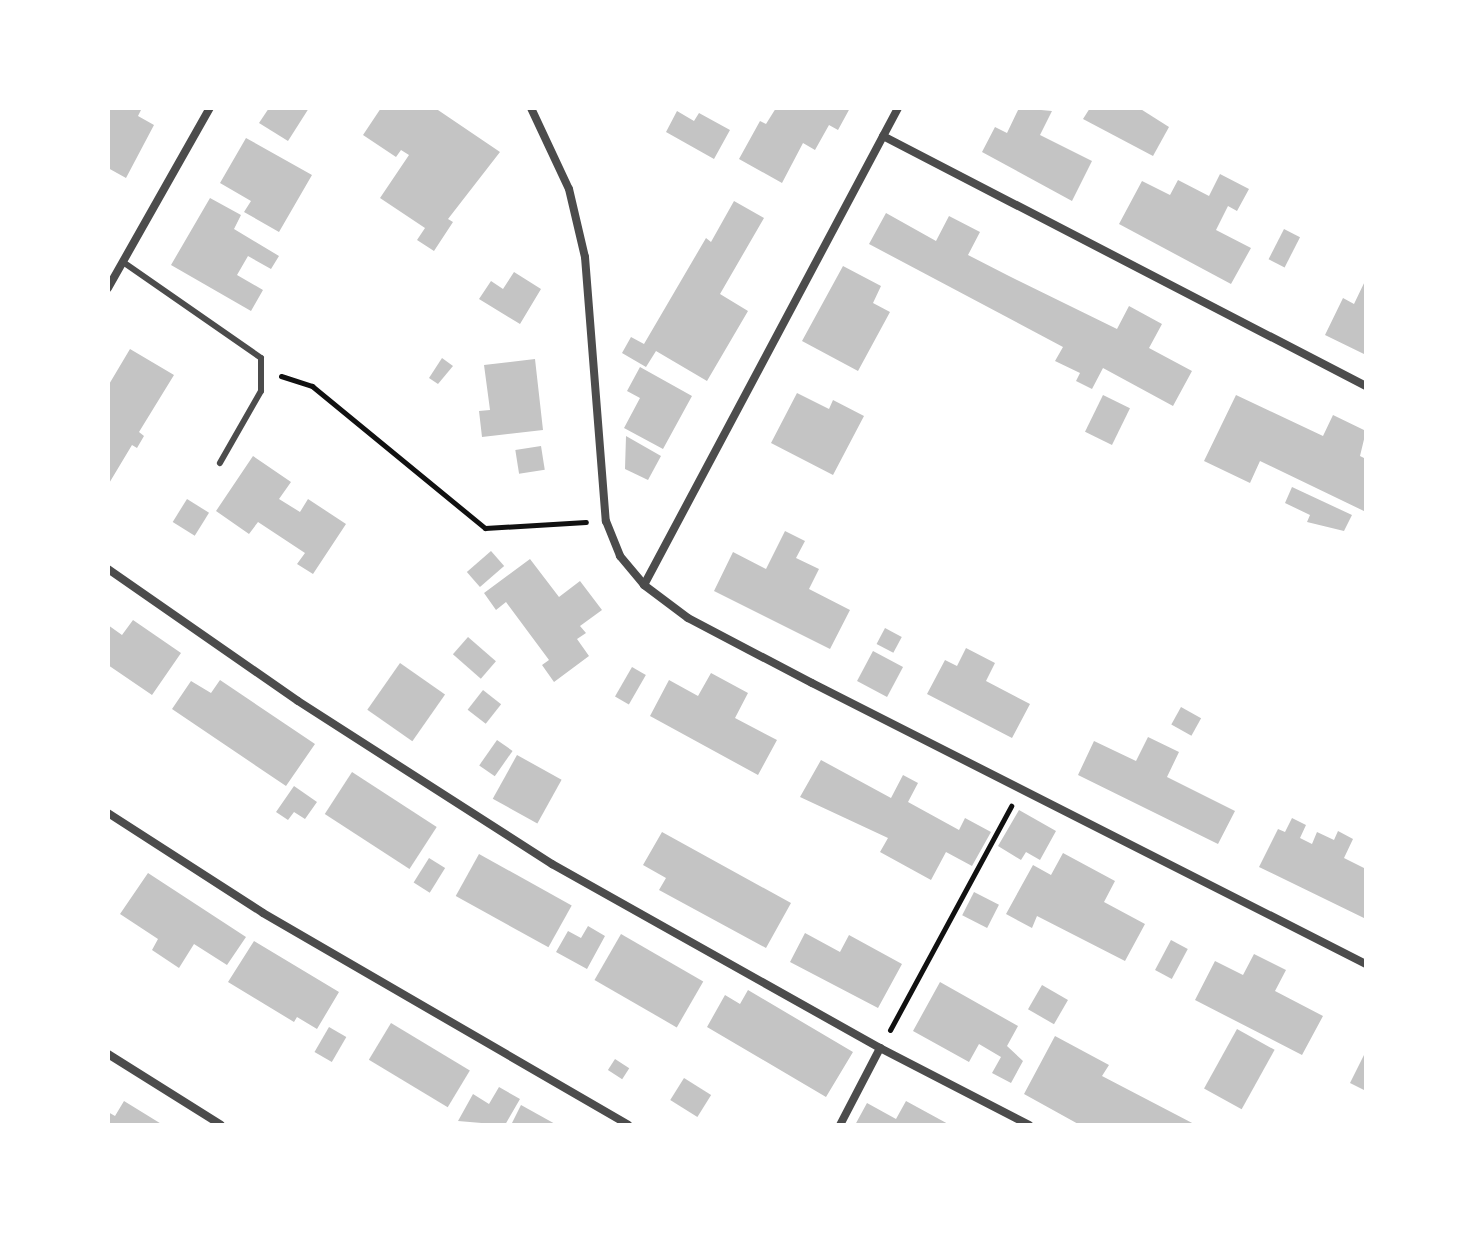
<!DOCTYPE html>
<style>
body{margin:0}
#map{position:relative;width:1474px;height:1233px;overflow:hidden;background:#fff;font-family:"Space Grotesk",sans-serif}
div>[style]{position:absolute}
[style*='--x']{left:calc(var(--x)*1px);top:calc(var(--y)*1px);width:calc(var(--w)*1px);rotate:calc(var(--a)*1deg)}
.building>*{inset:0;background:#c4c4c4;transform-origin:0 0}
.path>*{height:5px;margin:-2.5px;padding:0 2.5px;transform-origin:2.5px;border-radius:2.5px;background:#111}
.service>*{height:6px;margin:-3px;padding:0 3px;transform-origin:3px;border-radius:3px;background:#4c4c4c}
.minor>*{height:8px;margin:-4px;padding:0 4px;transform-origin:4px;border-radius:4px;background:#4c4c4c}
span{translate:-50% -50%;white-space:nowrap;text-align:center;line-height:1.15;-webkit-text-stroke:6px #fff;paint-order:stroke}
.frame{position:absolute;inset:0;border:110px solid #fff;pointer-events:none}
</style>
<div id="map">
<div class="building">
<div style="clip-path:polygon(108px 108px,142px 108px,138px 116px,154px 125px,126px 178px,108px 168px)"></div>
<div style="clip-path:polygon(269px 108px,309px 108px,288px 141px,259px 123px)"></div>
<div style="clip-path:polygon(381px 108px,435px 108px,500px 152px,448px 219px,453px 222px,434px 251px,417px 240px,425px 228px,380px 198px,409px 155px,401px 150px,396px 157px,363px 135px)"></div>
<div style="clip-path:polygon(776px 108px,850px 108px,838px 130px,829px 125px,815px 150px,803px 143px,782px 183px,739px 159px,760px 121px,766px 124px)"></div>
<div style="clip-path:polygon(1019px 108px,1052px 111px,1040px 135px,1092px 161px,1072px 201px,982px 152px,995px 127px,1007px 133px)"></div>
<div style="clip-path:polygon(1090px 108px,1139px 108px,1169px 127px,1153px 156px,1083px 119px)"></div>
<div style="clip-path:polygon(677px 111px,694px 121px,699px 113px,730px 130px,714px 159px,666px 132px)"></div>
<div style="clip-path:polygon(246px 138px,312px 175px,279px 232px,244px 212px,251px 201px,220px 183px)"></div>
<div style="clip-path:polygon(1220px 174px,1249px 189px,1237px 211px,1228px 206px,1216px 230px,1251px 248px,1231px 284px,1119px 224px,1142px 181px,1170px 195px,1178px 180px,1209px 196px)"></div>
<div style="clip-path:polygon(210px 198px,241px 215px,234px 229px,279px 256px,271px 269px,248px 256px,237px 275px,263px 290px,251px 311px,171px 265px)"></div>
<div style="clip-path:polygon(734px 201px,764px 218px,720px 294px,748px 311px,707px 381px,656px 351px,646px 367px,622px 353px,631px 337px,644px 344px,706px 238px,711px 242px)"></div>
<div style="clip-path:polygon(886px 213px,936px 241px,949px 216px,980px 232px,968px 255px,1007px 275px,1117px 329px,1129px 306px,1162px 324px,1149px 348px,1192px 371px,1173px 406px,1103px 368px,1092px 389px,1076px 381px,1080px 373px,1055px 361px,1063px 347px,869px 244px)"></div>
<div style="left:1284px;top:229px;width:18px;height:34px;rotate:27deg"></div>
<div style="clip-path:polygon(843px 266px,881px 286px,873px 303px,890px 312px,858px 371px,802px 341px)"></div>
<div style="clip-path:polygon(514px 272px,541px 289px,520px 324px,479px 299px,491px 281px,503px 289px)"></div>
<div style="clip-path:polygon(1366px 279px,1366px 355px,1325px 335px,1343px 298px,1354px 304px)"></div>
<div style="clip-path:polygon(130px 349px,174px 375px,139px 432px,144px 436px,137px 448px,132px 445px,108px 485px,108px 386px)"></div>
<div style="clip-path:polygon(442px 358px,453px 366px,438px 384px,429px 378px)"></div>
<div style="clip-path:polygon(535px 359px,543px 430px,482px 437px,479px 411px,490px 410px,484px 365px)"></div>
<div style="clip-path:polygon(640px 367px,692px 396px,663px 449px,624px 428px,640px 398px,627px 391px)"></div>
<div style="clip-path:polygon(797px 393px,829px 409px,833px 400px,864px 416px,833px 475px,771px 443px)"></div>
<div style="left:1103px;top:395px;width:30px;height:41px;rotate:26deg"></div>
<div style="clip-path:polygon(1236px 395px,1323px 436px,1333px 415px,1366px 431px,1360px 456px,1366px 459px,1366px 512px,1260px 461px,1250px 483px,1204px 461px)"></div>
<div style="clip-path:polygon(626px 436px,661px 456px,648px 480px,625px 469px)"></div>
<div style="left:541px;top:446px;width:24px;height:26px;rotate:81deg"></div>
<div style="clip-path:polygon(253px 456px,291px 482px,279px 499px,300px 512px,308px 499px,346px 524px,313px 574px,297px 564px,305px 553px,258px 522px,249px 534px,216px 511px)"></div>
<div style="clip-path:polygon(1292px 487px,1352px 515px,1344px 531px,1307px 522px,1310px 515px,1285px 503px)"></div>
<div style="left:187px;top:499px;width:26px;height:27px;rotate:32deg"></div>
<div style="clip-path:polygon(785px 531px,805px 541px,796px 558px,819px 569px,809px 589px,850px 610px,830px 649px,714px 591px,733px 552px,766px 569px)"></div>
<div style="left:491px;top:551px;width:20px;height:32px;rotate:49deg"></div>
<div style="clip-path:polygon(530px 559px,559px 597px,580px 581px,602px 610px,580px 626px,586px 633px,577px 639px,589px 656px,554px 682px,542px 665px,549px 660px,506px 602px,496px 610px,484px 593px)"></div>
<div style="clip-path:polygon(133px 620px,181px 653px,152px 695px,108px 665px,108px 625px,122px 635px)"></div>
<div style="left:885px;top:628px;width:19px;height:18px;rotate:28deg"></div>
<div style="left:468px;top:637px;width:37px;height:23px;rotate:41deg"></div>
<div style="clip-path:polygon(966px 648px,995px 663px,986px 681px,1030px 704px,1012px 738px,927px 694px,945px 660px,957px 666px)"></div>
<div style="left:873px;top:651px;width:34px;height:34px;rotate:28deg"></div>
<div style="left:400px;top:663px;width:55px;height:57px;rotate:35deg"></div>
<div style="left:632px;top:667px;width:16px;height:34px;rotate:30deg"></div>
<div style="clip-path:polygon(711px 673px,748px 693px,735px 718px,777px 740px,758px 775px,650px 716px,669px 680px,698px 696px)"></div>
<div style="clip-path:polygon(220px 680px,315px 744px,286px 786px,172px 709px,191px 681px,211px 693px)"></div>
<div style="left:483px;top:690px;width:23px;height:25px;rotate:38deg"></div>
<div style="left:1181px;top:707px;width:23px;height:20px;rotate:29deg"></div>
<div style="clip-path:polygon(1148px 737px,1179px 752px,1167px 777px,1235px 811px,1218px 844px,1078px 775px,1094px 741px,1136px 761px)"></div>
<div style="left:497px;top:740px;width:19px;height:31px;rotate:35deg"></div>
<div style="left:517px;top:755px;width:51px;height:50px;rotate:29deg"></div>
<div style="clip-path:polygon(821px 760px,891px 798px,903px 775px,918px 783px,908px 802px,959px 830px,965px 818px,991px 832px,972px 866px,946px 852px,931px 880px,880px 852px,888px 838px,800px 797px)"></div>
<div style="left:352px;top:772px;width:101px;height:50px;rotate:33deg"></div>
<div style="clip-path:polygon(294px 786px,317px 802px,305px 819px,294px 812px,288px 820px,276px 812px)"></div>
<div style="clip-path:polygon(1019px 810px,1056px 831px,1040px 860px,1026px 852px,1021px 860px,998px 846px)"></div>
<div style="clip-path:polygon(1292px 818px,1306px 825px,1300px 838px,1312px 844px,1317px 832px,1334px 840px,1338px 831px,1353px 839px,1344px 858px,1366px 869px,1366px 919px,1259px 867px,1278px 829px,1285px 832px)"></div>
<div style="clip-path:polygon(662px 832px,791px 903px,766px 948px,659px 890px,666px 878px,643px 865px)"></div>
<div style="clip-path:polygon(1063px 853px,1115px 881px,1104px 902px,1145px 924px,1125px 961px,1037px 916px,1032px 928px,1006px 914px,1033px 865px,1051px 875px)"></div>
<div style="left:479px;top:854px;width:106px;height:48px;rotate:29deg"></div>
<div style="left:429px;top:858px;width:19px;height:29px;rotate:32deg"></div>
<div style="clip-path:polygon(148px 873px,246px 937px,227px 965px,194px 944px,179px 968px,152px 950px,158px 939px,120px 914px)"></div>
<div style="left:974px;top:892px;width:28px;height:26px;rotate:27deg"></div>
<div style="clip-path:polygon(588px 926px,605px 936px,587px 969px,556px 952px,568px 931px,581px 938px)"></div>
<div style="clip-path:polygon(805px 933px,840px 952px,849px 935px,902px 964px,878px 1008px,790px 962px)"></div>
<div style="left:621px;top:934px;width:95px;height:53px;rotate:30deg"></div>
<div style="left:1171px;top:940px;width:19px;height:34px;rotate:28deg"></div>
<div style="clip-path:polygon(254px 941px,339px 992px,317px 1029px,297px 1017px,294px 1022px,228px 982px)"></div>
<div style="clip-path:polygon(1254px 954px,1286px 970px,1275px 991px,1323px 1016px,1302px 1055px,1195px 1000px,1215px 961px,1243px 975px)"></div>
<div style="clip-path:polygon(940px 982px,1018px 1026px,1007px 1046px,1023px 1061px,1011px 1083px,992px 1073px,1001px 1057px,979px 1044px,969px 1062px,913px 1031px)"></div>
<div style="left:1042px;top:985px;width:30px;height:28px;rotate:30deg"></div>
<div style="clip-path:polygon(748px 990px,853px 1052px,826px 1097px,707px 1027px,725px 995px,740px 1004px)"></div>
<div style="left:391px;top:1023px;width:92px;height:43px;rotate:31deg"></div>
<div style="left:329px;top:1027px;width:20px;height:29px;rotate:30deg"></div>
<div style="left:1237px;top:1029px;width:43px;height:68px;rotate:29deg"></div>
<div style="clip-path:polygon(1055px 1036px,1109px 1065px,1102px 1076px,1196px 1125px,1080px 1125px,1024px 1094px)"></div>
<div style="clip-path:polygon(1366px 1051px,1366px 1091px,1350px 1083px)"></div>
<div style="left:615px;top:1059px;width:17px;height:13px;rotate:33deg"></div>
<div style="left:684px;top:1078px;width:32px;height:26px;rotate:32deg"></div>
<div style="clip-path:polygon(499px 1087px,520px 1099px,505px 1125px,458px 1121px,473px 1094px,489px 1104px)"></div>
<div style="clip-path:polygon(124px 1101px,163px 1125px,108px 1125px,108px 1112px,115px 1116px)"></div>
<div style="clip-path:polygon(906px 1101px,950px 1125px,855px 1125px,867px 1103px,896px 1119px)"></div>
<div style="clip-path:polygon(521px 1105px,557px 1125px,511px 1125px)"></div>
</div>
<div class="path">
<div style="--x:281;--y:376;--w:33;--a:18"></div>
<div style="--x:312;--y:386;--w:224;--a:39.4"></div>
<div style="--x:485;--y:528;--w:101;--a:-3.4"></div>
<div style="--x:890;--y:1030;--w:255;--a:-61.6"></div>
</div>
<div class="service">
<div style="--x:123;--y:262;--w:168;--a:34.8"></div>
<div style="--x:261;--y:358;--w:33;--a:90"></div>
<div style="--x:261;--y:391;--w:83;--a:119.7"></div>
</div>
<div class="minor">
<div style="--x:531;--y:108;--w:89;--a:64.9"></div>
<div style="--x:569;--y:189;--w:70;--a:76.8"></div>
<div style="--x:585;--y:257;--w:265;--a:85.5"></div>
<div style="--x:606;--y:521;--w:38;--a:68"></div>
<div style="--x:620;--y:556;--w:38;--a:50"></div>
<div style="--x:644;--y:585;--w:55;--a:36.9"></div>
<div style="--x:688;--y:618;--w:140;--a:27.7"></div>
<div style="--x:812;--y:683;--w:621;--a:26.9"></div>
<div style="--x:883;--y:136;--w:544;--a:27.37"></div>
<div style="--x:108;--y:288;--w:207;--a:-60.5"></div>
<div style="--x:108;--y:569;--w:231;--a:34.8"></div>
<div style="--x:298;--y:701;--w:302;--a:32.7"></div>
<div style="--x:552;--y:864;--w:376;--a:29.3"></div>
<div style="--x:880;--y:1048;--w:168;--a:27.3"></div>
<div style="--x:644;--y:585;--w:540;--a:-61.96"></div>
<div style="--x:108;--y:813;--w:184;--a:32.8"></div>
<div style="--x:263;--y:913;--w:422;--a:30.1"></div>
<div style="--x:108;--y:1054;--w:133;--a:32.1"></div>
<div style="--x:840;--y:1125;--w:87;--a:-62.5"></div>
</div>
<div class="frame"></div>
</div>
